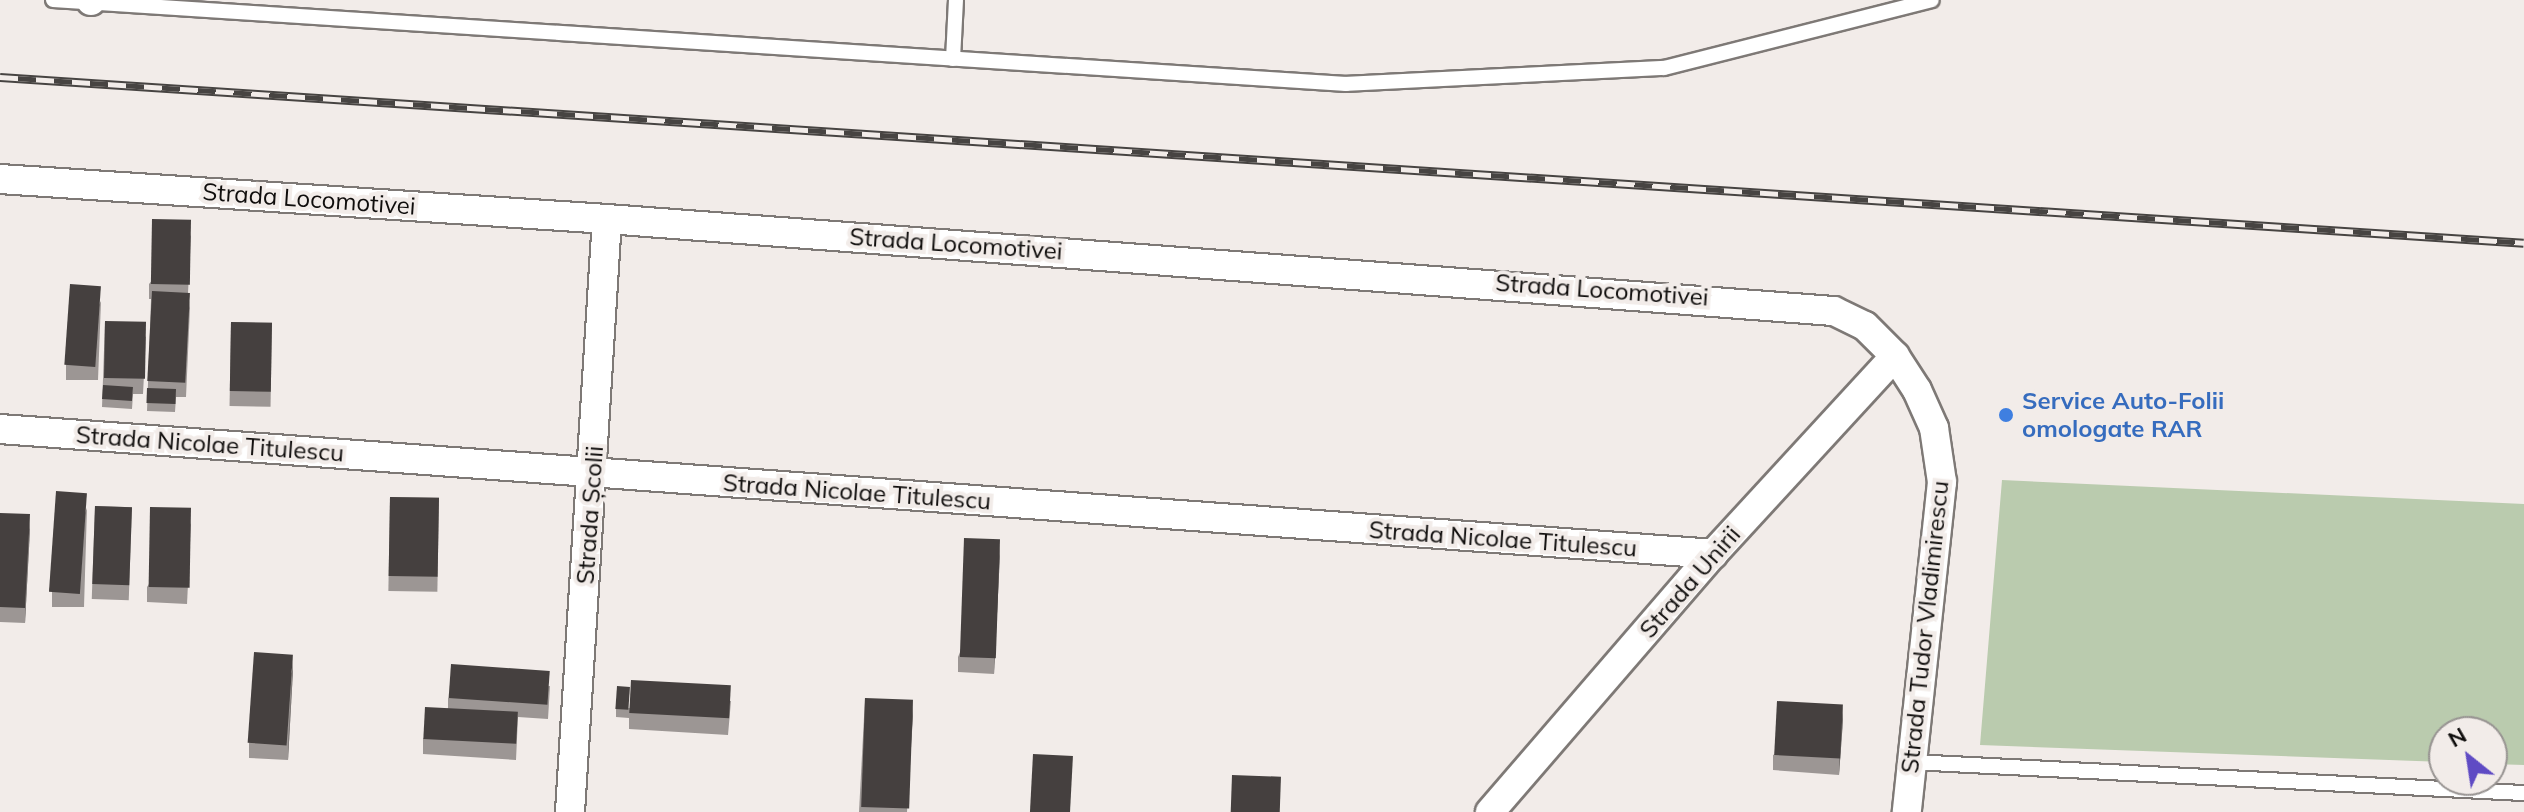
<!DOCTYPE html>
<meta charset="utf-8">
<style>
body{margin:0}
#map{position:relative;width:2524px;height:812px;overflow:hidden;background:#f2ece9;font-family:Mulish,sans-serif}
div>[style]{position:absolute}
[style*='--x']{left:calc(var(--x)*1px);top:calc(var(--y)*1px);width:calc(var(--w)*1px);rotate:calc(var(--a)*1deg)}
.green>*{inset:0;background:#bacbae}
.roads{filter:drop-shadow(2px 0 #7e7976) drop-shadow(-2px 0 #7e7976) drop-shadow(0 2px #7e7976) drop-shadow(0 -2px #7e7976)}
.lane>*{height:14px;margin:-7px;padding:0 7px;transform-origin:7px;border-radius:7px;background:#fff}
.street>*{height:28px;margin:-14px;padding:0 14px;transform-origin:14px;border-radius:14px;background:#fff}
.rail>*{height:9px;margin-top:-4.5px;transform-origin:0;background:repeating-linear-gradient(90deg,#f2ece9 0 18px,#474442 0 36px);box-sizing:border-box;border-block:2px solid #474442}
.wall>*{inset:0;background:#9c9694;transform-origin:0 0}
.shaded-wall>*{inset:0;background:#797472}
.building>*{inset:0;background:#45403f;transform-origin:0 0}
.dots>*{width:22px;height:22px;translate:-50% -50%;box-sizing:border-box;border:4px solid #f2ece9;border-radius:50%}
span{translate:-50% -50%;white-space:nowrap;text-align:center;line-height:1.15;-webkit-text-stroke:8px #f2ece9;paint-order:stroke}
.street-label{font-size:24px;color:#0f0d0c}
.shop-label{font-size:24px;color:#366cbe;font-weight:700}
.left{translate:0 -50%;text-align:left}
.north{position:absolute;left:2428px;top:716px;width:80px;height:80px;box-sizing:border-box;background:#f2ece9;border:2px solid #979391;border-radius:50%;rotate:330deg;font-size:22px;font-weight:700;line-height:32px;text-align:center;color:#0f0d0c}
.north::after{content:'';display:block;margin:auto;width:28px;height:36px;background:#5f4bc4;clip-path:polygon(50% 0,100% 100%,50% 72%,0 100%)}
</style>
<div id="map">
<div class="green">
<div style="clip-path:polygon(2002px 480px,2524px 504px,2524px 765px,2492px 764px,2492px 732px,2444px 732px,2444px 762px,1980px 745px)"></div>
</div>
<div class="roads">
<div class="lane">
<div style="--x:53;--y:0;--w:1296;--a:3.72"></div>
<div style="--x:1346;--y:84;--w:318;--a:-2.9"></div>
<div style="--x:1664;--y:68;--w:276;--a:-14.2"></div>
<div style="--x:953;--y:59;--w:59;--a:-87.1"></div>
<div style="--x:1911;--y:762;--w:614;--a:2.9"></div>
</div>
<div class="street">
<div style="--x:91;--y:1;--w:1;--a:-90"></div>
<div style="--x:0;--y:179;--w:608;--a:3.77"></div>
<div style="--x:607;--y:219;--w:1230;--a:4.29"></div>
<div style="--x:1834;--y:311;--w:34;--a:26"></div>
<div style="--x:1865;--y:326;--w:42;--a:45"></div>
<div style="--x:1895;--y:356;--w:40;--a:57.1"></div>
<div style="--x:1917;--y:390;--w:42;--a:65.9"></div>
<div style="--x:1934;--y:428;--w:55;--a:81.6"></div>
<div style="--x:1942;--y:482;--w:332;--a:96.1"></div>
<div style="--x:0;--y:429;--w:1718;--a:4.17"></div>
<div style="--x:570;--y:812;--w:594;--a:-86.43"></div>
<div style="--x:1490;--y:812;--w:341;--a:-49.2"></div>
<div style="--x:1713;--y:554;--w:269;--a:-47.4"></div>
</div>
</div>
<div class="rail">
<div style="--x:0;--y:77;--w:2529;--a:3.76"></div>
</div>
<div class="wall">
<div style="clip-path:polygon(191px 235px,188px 293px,190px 308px,186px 397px,176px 397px,175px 412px,147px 411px,151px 299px,149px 299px,149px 284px)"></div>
<div style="clip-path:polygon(101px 301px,98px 380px,66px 380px,66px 365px)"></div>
<div style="clip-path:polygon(105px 321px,146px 337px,143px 394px,133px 394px,132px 409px,102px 407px)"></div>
<div style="left:231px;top:322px;width:41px;height:84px;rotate:1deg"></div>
<div style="left:390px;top:497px;width:49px;height:94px;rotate:1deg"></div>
<div style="left:95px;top:506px;width:37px;height:93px;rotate:2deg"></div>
<div style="clip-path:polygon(87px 508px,84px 607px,52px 607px,52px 592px)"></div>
<div style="clip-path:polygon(0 513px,30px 529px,25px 623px,0 622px)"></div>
<div style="clip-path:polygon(191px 523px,187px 604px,147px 602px,147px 587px)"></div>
<div style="clip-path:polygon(1000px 554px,994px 674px,958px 672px,958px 657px)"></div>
<div style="clip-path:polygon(293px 670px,288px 760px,249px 758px,249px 743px)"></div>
<div style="clip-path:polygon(550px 686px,548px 719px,518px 717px,516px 760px,423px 754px,423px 739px,448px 708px,448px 698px)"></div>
<div style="clip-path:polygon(865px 698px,913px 716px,907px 812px,859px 812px)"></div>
<div style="clip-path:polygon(731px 701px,728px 735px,629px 729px,629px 718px,616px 717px,616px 709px)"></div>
<div style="clip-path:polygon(1843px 720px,1839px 775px,1773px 770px,1773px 755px)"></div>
</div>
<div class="shaded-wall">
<div style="clip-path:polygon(30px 514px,30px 529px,25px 623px,25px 608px)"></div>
<div style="clip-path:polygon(1000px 539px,1000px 554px,994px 674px,994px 659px)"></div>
<div style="clip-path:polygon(293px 655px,293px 670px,288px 760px,288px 745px)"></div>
<div style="clip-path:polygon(913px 700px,913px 716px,906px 812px)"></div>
<div style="clip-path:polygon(1843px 705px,1843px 720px,1839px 775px,1839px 760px)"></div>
</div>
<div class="building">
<div style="left:152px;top:219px;width:39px;height:65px;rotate:1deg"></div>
<div style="left:70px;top:284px;width:31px;height:81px;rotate:4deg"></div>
<div style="left:152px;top:291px;width:38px;height:90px;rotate:3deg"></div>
<div style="left:105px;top:321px;width:41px;height:57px;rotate:1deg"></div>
<div style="left:231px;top:322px;width:41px;height:69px;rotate:1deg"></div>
<div style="left:103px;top:385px;width:30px;height:14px;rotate:4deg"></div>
<div style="left:147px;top:388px;width:29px;height:15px;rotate:2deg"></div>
<div style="left:56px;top:491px;width:31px;height:101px;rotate:4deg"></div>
<div style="left:390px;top:497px;width:49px;height:79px;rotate:1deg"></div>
<div style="left:95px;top:506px;width:37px;height:78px;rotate:2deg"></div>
<div style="left:150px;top:507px;width:41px;height:80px;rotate:1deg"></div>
<div style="clip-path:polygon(0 513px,30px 514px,25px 608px,0 607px)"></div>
<div style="left:964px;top:538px;width:36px;height:119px;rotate:2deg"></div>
<div style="left:254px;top:652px;width:39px;height:91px;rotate:4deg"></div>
<div style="left:451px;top:664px;width:99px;height:34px;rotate:4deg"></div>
<div style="left:631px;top:680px;width:100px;height:33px;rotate:3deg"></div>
<div style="left:617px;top:686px;width:13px;height:23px;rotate:4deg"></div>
<div style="left:865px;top:698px;width:48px;height:109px;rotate:2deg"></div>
<div style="left:1777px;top:701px;width:66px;height:54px;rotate:3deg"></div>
<div style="left:425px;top:707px;width:93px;height:32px;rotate:3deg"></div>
<div style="left:1033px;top:754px;width:40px;height:58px;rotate:3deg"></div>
<div style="left:1232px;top:775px;width:49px;height:37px;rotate:2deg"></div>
</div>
<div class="dots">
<div style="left:2006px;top:415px;background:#3f7fe0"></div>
</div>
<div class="street-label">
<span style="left:309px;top:199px;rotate:4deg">Strada Locomotivei</span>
<span style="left:956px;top:244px;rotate:4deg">Strada Locomotivei</span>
<span style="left:1602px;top:290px;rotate:4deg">Strada Locomotivei</span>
<span style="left:210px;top:444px;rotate:4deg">Strada Nicolae Titulescu</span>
<span style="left:857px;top:492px;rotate:4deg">Strada Nicolae Titulescu</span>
<span style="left:590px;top:515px;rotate:-86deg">Strada Școlii</span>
<span style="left:1503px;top:539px;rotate:4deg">Strada Nicolae Titulescu</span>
<span style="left:1690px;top:582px;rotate:-49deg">Strada Unirii</span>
<span style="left:1925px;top:627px;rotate:-84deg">Strada Tudor Vladimirescu</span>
</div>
<div class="shop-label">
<span class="left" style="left:2022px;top:415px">Service Auto-Folii<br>omologate RAR</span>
</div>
<div class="north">N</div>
</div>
